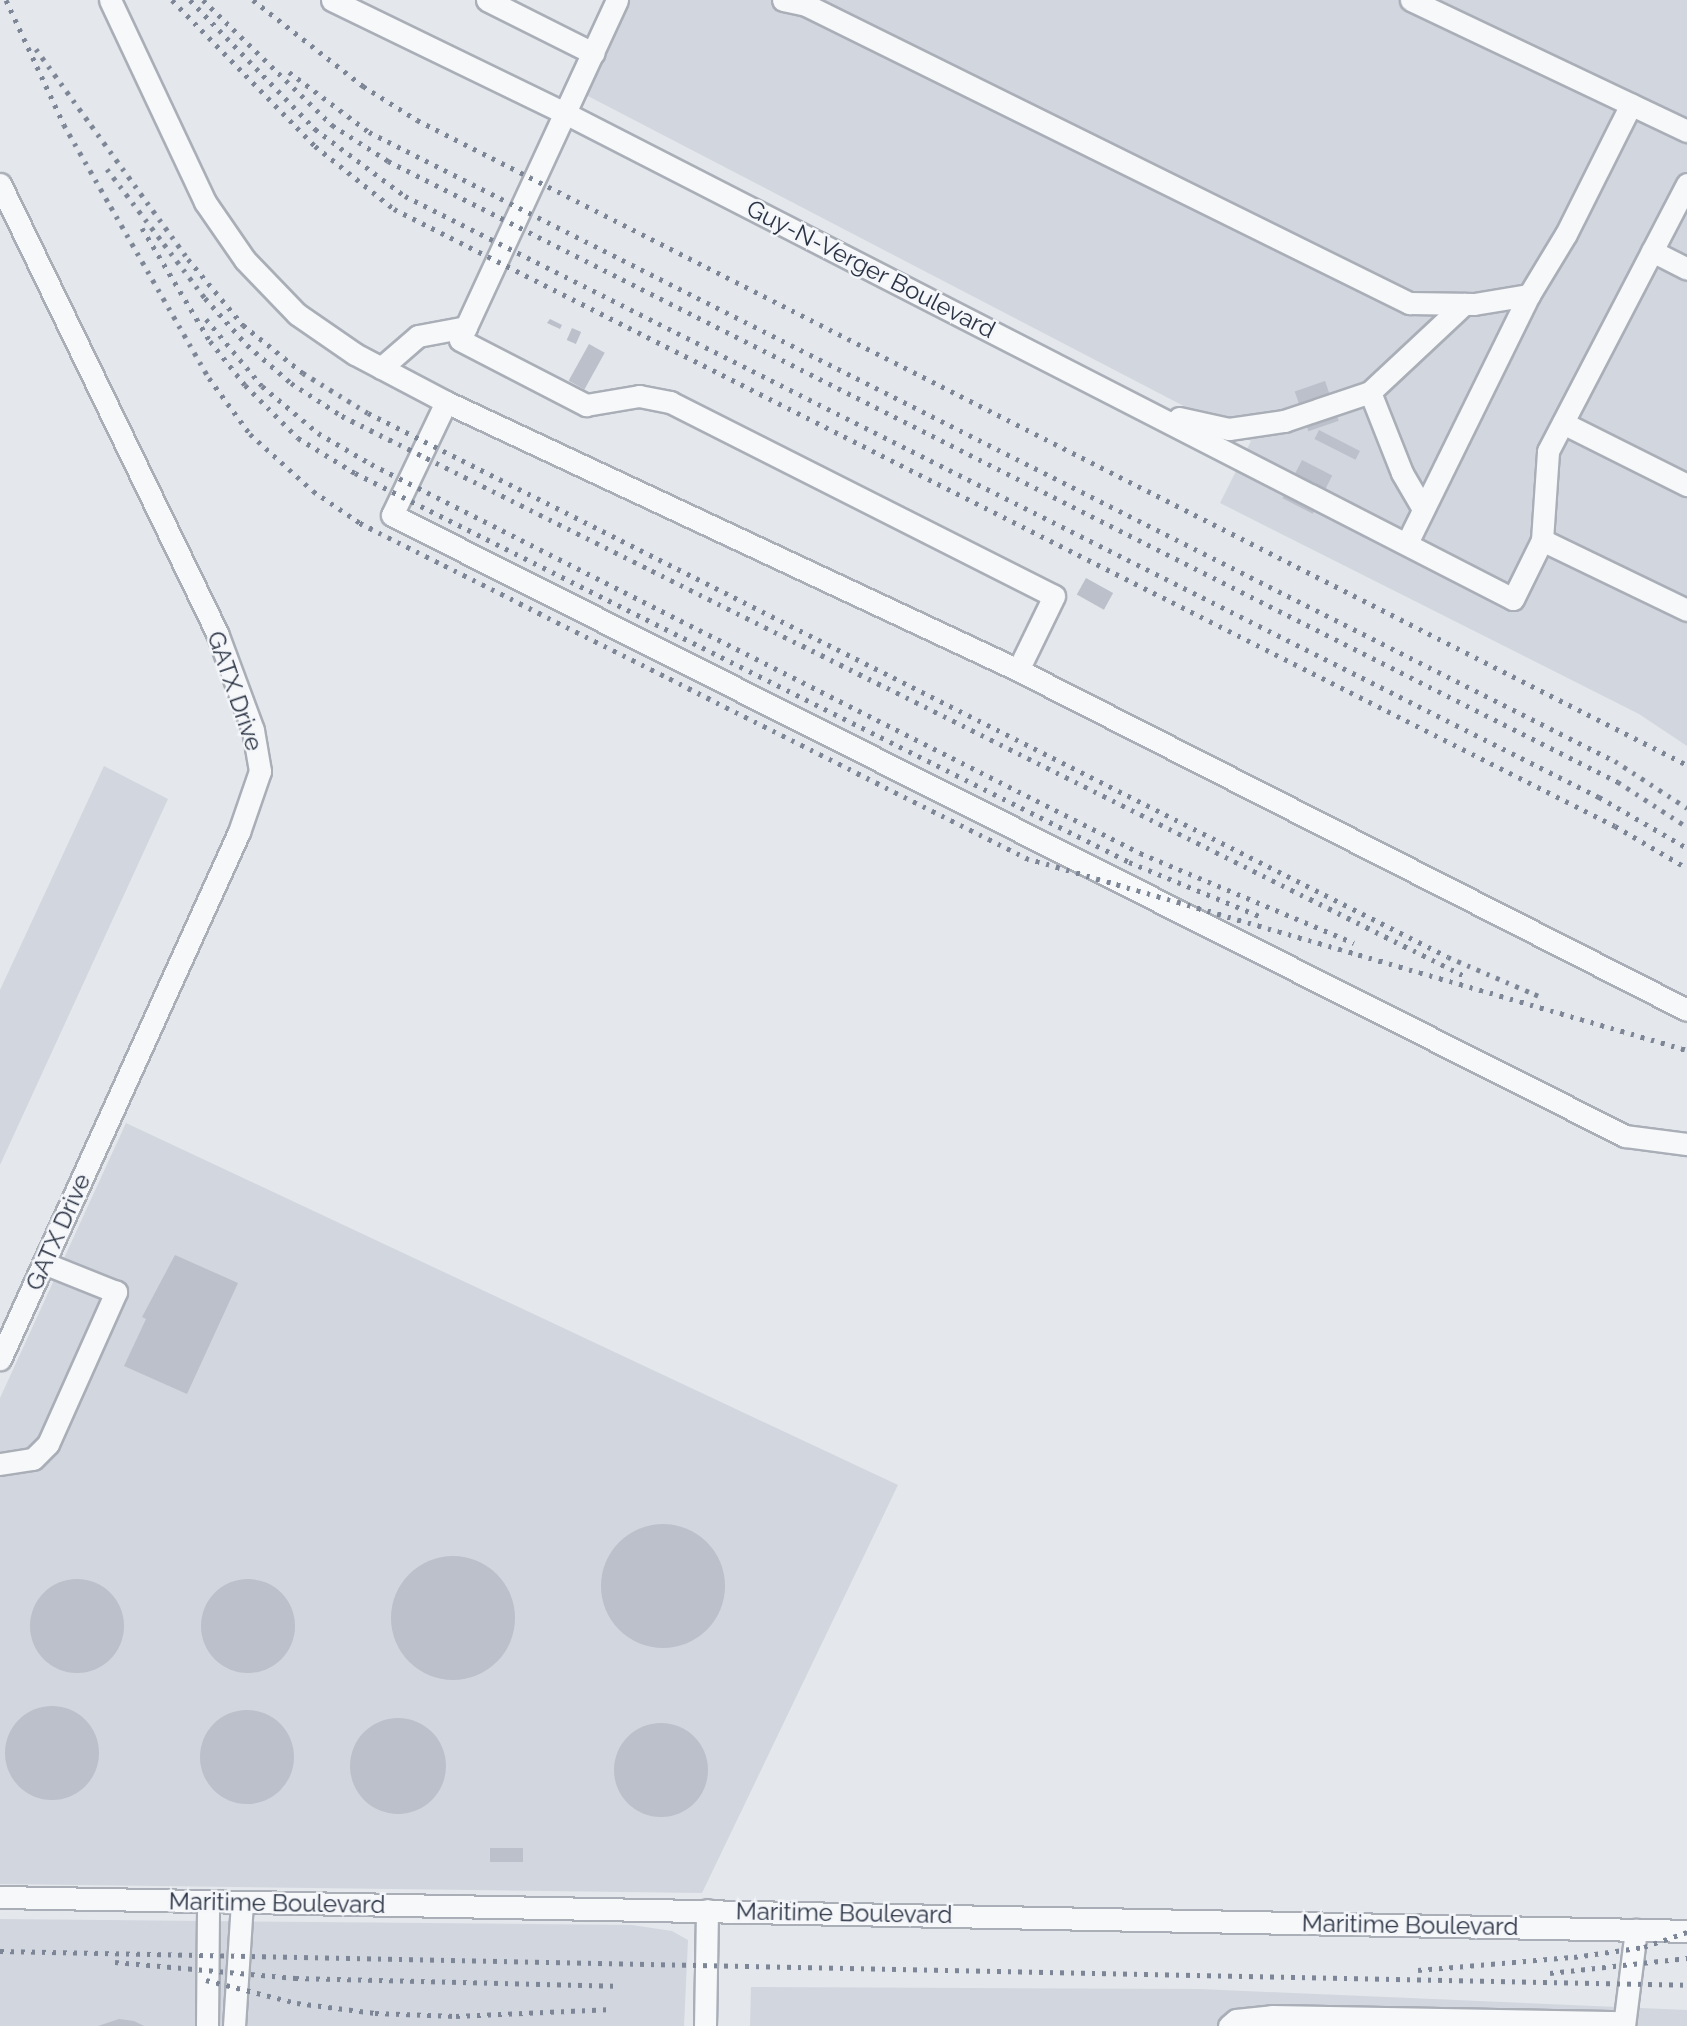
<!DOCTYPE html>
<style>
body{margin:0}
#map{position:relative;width:1687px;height:2026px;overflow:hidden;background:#e4e7ec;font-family:Raleway,sans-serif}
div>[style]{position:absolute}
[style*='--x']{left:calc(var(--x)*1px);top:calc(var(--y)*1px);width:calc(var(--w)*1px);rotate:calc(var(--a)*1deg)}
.built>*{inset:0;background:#d2d6de}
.building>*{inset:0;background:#bbc0ca;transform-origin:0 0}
.round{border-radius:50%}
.roads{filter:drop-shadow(2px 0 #a9aeb7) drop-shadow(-2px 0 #a9aeb7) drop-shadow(0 2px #a9aeb7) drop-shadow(0 -2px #a9aeb7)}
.minor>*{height:21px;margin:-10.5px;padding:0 10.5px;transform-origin:10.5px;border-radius:10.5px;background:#f7f8fa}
.rail>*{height:5px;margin-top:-2.5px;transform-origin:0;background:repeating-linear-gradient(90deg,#7d8696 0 3.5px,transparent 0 10.5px)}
span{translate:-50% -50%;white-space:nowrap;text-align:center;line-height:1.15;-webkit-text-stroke:5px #f4f6f9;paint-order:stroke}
.street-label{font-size:24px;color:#2b3445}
</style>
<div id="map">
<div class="built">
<div style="clip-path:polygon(629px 0,1687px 0,1687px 746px,1639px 714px,1220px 503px,1251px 441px,586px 95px)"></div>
<div style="clip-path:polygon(104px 766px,168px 799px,0 1165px,0 990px)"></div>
<div style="clip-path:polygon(126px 1123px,898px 1485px,702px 1893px,0 1884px,0 1398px)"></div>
<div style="clip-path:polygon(0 1919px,632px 1925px,672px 1931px,688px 1940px,684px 2026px,0 2026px)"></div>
<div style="clip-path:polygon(751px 1987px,1199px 1989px,1687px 2010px,1687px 2026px,750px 2026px)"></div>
</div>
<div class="building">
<div style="clip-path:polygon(550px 319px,562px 325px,560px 329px,547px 323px)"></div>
<div style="left:572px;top:328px;width:10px;height:13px;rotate:24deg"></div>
<div style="left:589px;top:344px;width:18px;height:42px;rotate:29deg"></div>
<div style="left:1325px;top:381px;width:42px;height:32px;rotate:71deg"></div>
<div style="left:1319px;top:430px;width:46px;height:10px;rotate:27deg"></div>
<div style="left:1302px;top:460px;width:34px;height:43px;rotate:27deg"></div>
<div style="left:1086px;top:578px;width:31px;height:19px;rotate:29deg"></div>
<div style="clip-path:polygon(175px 1255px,238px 1283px,187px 1394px,124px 1366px,146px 1319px,142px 1317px)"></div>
<div class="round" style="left:601px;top:1524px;width:124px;height:124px"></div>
<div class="round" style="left:391px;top:1556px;width:124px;height:124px"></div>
<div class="round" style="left:30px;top:1579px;width:94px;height:94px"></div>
<div class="round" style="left:201px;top:1579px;width:94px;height:94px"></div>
<div class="round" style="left:5px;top:1706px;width:94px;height:94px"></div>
<div class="round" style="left:200px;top:1710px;width:94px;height:94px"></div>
<div class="round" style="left:350px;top:1718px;width:96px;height:96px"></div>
<div class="round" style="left:614px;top:1723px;width:94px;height:94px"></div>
<div style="left:490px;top:1848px;width:33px;height:14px"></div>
<div style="clip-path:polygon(119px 2019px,134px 2021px,144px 2026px,98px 2026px)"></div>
</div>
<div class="roads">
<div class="minor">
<div style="--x:110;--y:0;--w:223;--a:64.8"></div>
<div style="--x:205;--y:202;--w:70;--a:55.4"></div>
<div style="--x:245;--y:260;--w:75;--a:46.1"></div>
<div style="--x:297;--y:314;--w:70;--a:34.6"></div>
<div style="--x:355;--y:354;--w:103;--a:27.8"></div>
<div style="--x:446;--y:402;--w:632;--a:25.1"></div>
<div style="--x:1018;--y:670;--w:750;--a:26.94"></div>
<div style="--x:332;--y:0;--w:259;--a:25.9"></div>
<div style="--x:565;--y:113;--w:1065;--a:27.14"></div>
<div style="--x:1513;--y:599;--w:66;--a:-63.8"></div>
<div style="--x:1542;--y:540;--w:89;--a:-86.1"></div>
<div style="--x:1548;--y:451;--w:301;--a:-62.5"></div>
<div style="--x:487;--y:0;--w:119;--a:26.6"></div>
<div style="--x:617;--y:0;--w:374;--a:114.8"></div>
<div style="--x:460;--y:340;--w:142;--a:27.3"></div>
<div style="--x:586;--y:405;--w:54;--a:-9.6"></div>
<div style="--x:639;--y:396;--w:32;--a:11"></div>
<div style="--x:670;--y:402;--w:430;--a:26.8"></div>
<div style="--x:1054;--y:596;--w:82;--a:115.9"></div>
<div style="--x:783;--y:0;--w:24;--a:12"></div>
<div style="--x:806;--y:5;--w:673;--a:26.3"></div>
<div style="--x:1409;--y:303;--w:65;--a:0.9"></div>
<div style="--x:1474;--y:304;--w:56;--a:-9.3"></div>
<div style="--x:1529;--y:295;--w:71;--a:-58.8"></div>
<div style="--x:1566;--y:234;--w:145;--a:-63.4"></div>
<div style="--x:1411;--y:0;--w:306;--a:25.4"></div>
<div style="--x:0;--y:184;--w:499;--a:64.2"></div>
<div style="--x:217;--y:633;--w:103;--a:69.6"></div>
<div style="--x:253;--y:730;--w:42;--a:80.3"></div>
<div style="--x:260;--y:771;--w:65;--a:109"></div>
<div style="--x:239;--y:832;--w:579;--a:114.39"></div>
<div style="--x:1652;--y:251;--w:39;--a:27"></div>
<div style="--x:381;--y:368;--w:49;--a:-40.9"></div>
<div style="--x:418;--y:336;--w:49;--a:-10.6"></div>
<div style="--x:1370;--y:392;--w:87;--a:68.4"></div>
<div style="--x:1402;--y:473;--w:42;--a:59.7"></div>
<div style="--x:446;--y:402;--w:125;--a:115.5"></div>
<div style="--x:392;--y:515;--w:1381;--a:26.73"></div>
<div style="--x:1625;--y:1136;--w:63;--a:7.4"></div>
<div style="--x:1179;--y:418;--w:51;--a:12.4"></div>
<div style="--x:1229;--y:429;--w:56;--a:-8.3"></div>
<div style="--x:1284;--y:421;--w:91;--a:-18.6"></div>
<div style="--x:1370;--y:392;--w:129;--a:-43.1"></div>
<div style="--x:1563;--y:423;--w:139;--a:26.6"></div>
<div style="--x:1542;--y:540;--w:161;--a:25.8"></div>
<div style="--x:1407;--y:543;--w:276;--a:-63.8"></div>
<div style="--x:0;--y:1464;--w:33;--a:-9"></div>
<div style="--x:33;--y:1459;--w:21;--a:-45"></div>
<div style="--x:48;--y:1444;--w:167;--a:-65.9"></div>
<div style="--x:116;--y:1292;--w:78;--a:-158.1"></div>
<div style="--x:0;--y:1897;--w:1687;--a:1.15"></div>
<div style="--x:207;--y:2026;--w:124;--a:-89.5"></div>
<div style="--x:234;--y:2026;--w:123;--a:-86.3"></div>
<div style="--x:705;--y:2026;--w:116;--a:-89"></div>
<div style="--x:1229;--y:2026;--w:9;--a:-41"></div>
<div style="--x:1236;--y:2020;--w:36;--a:-6"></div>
<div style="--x:1272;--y:2016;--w:352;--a:1"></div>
<div style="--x:1624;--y:2026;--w:97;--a:-82.9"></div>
</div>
</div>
<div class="rail">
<div style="--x:6;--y:0;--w:138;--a:65.1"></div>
<div style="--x:64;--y:125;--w:292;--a:60.2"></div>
<div style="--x:209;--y:378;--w:69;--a:53.8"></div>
<div style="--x:250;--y:434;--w:85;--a:42.1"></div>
<div style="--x:313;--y:491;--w:57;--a:34.2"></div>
<div style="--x:360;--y:523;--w:746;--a:26.7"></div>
<div style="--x:1026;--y:858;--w:688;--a:16.2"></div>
<div style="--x:172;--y:0;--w:204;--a:45.6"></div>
<div style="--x:315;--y:146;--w:101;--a:38.6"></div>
<div style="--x:394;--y:209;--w:1368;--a:26.81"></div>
<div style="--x:1615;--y:826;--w:83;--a:30.3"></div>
<div style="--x:190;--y:0;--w:180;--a:45.9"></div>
<div style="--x:315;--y:129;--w:112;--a:36.7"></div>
<div style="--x:405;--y:196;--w:1337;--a:26.72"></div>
<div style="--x:1599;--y:797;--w:102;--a:30.1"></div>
<div style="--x:203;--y:0;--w:180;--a:44.1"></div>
<div style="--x:332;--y:125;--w:67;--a:32.7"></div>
<div style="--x:388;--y:161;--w:1378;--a:26.79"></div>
<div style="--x:1618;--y:782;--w:82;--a:33.1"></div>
<div style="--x:253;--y:0;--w:140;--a:38"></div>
<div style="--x:363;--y:86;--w:64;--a:32.2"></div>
<div style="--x:417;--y:120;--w:1424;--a:26.92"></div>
<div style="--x:36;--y:49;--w:259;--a:54.1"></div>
<div style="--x:188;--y:259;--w:86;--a:50.2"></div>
<div style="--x:243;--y:325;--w:77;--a:38.7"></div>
<div style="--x:303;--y:373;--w:76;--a:31.6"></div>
<div style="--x:368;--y:413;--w:1209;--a:26.73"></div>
<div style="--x:1448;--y:957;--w:99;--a:23.2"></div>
<div style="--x:289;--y:72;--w:100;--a:36.9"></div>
<div style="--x:369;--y:132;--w:1396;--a:26.79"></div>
<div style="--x:1615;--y:761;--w:86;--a:33.1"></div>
<div style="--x:107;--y:169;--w:162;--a:52.8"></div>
<div style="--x:205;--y:298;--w:63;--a:48.2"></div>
<div style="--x:247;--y:345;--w:58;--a:40.8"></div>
<div style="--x:291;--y:383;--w:61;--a:32.9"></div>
<div style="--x:342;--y:416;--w:1252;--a:26.52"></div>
<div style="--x:142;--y:228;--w:132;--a:59"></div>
<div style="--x:210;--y:341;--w:56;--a:51.5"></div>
<div style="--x:245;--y:385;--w:75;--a:45"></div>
<div style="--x:298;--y:438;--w:67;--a:31.6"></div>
<div style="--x:355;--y:473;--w:866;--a:26.68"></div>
<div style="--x:1129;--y:862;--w:144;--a:22.5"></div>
<div style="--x:206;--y:319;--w:87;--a:50.1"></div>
<div style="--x:262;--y:386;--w:73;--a:40"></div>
<div style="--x:318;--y:433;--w:61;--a:30.3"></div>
<div style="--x:371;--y:464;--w:862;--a:26.83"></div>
<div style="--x:1140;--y:853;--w:232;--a:22.8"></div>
<div style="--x:0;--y:1951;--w:1687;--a:1.15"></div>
<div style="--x:115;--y:1962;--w:181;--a:5.1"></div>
<div style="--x:295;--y:1978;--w:320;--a:1.4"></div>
<div style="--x:1418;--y:1970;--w:157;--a:-4.8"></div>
<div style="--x:1574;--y:1957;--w:71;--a:-8.1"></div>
<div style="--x:1644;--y:1947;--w:46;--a:-19.2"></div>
<div style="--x:1550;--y:1973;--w:138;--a:-6.2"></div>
<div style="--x:206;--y:1980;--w:94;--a:14.2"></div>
<div style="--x:297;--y:2003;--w:79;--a:7.3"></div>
<div style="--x:375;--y:2013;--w:81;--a:2.1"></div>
<div style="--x:456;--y:2016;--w:157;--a:-2.6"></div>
</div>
<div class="street-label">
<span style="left:871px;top:269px;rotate:27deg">Guy-N-Verger Boulevard</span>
<span style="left:235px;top:691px;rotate:71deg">GATX Drive</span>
<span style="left:58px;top:1232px;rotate:-66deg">GATX Drive</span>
<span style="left:277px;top:1903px;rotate:1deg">Maritime Boulevard</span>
<span style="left:844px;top:1913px;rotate:1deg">Maritime Boulevard</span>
<span style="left:1410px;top:1925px;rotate:1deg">Maritime Boulevard</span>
</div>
</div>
